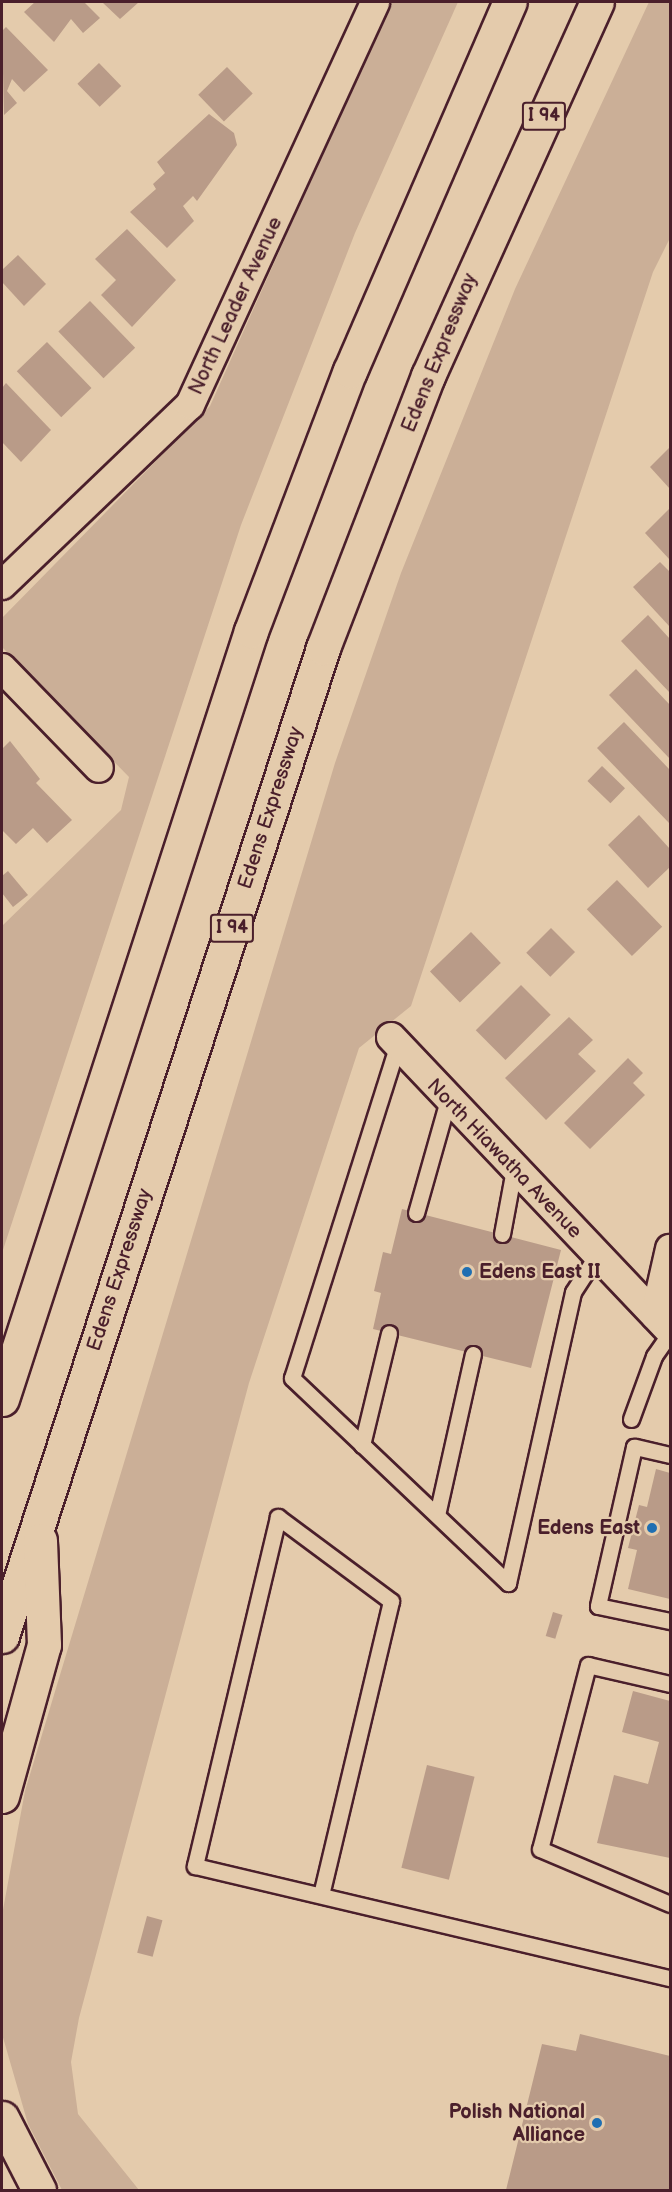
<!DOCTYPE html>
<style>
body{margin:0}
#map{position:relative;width:672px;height:2192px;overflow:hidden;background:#e4cbac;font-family:"Balsamiq Sans",sans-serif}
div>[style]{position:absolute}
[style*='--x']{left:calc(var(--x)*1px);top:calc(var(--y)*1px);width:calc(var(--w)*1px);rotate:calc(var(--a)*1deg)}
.green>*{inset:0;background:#cbaf97}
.building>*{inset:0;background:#b99b88;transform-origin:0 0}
.roads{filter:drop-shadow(2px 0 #4a1f2b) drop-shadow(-2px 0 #4a1f2b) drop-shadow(0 2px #4a1f2b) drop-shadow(0 -2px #4a1f2b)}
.service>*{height:15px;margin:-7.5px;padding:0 7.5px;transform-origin:7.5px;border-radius:7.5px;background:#e4cbac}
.minor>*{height:28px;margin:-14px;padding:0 14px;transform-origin:14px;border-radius:14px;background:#e4cbac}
.motorway>*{height:33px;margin:-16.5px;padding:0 16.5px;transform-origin:16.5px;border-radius:16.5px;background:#e4cbac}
.dots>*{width:16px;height:16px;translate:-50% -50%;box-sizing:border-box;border:3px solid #e4cbac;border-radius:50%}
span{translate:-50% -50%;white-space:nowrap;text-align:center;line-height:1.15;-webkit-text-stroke:4.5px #e4cbac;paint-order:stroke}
.shield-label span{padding:2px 4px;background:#e4cbac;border:2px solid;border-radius:4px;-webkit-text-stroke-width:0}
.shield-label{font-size:18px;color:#4a1f2b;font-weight:700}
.street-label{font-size:20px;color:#4a1f2b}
.poi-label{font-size:20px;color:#4a1f2b;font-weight:700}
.left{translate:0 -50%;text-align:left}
.right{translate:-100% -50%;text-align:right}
.frame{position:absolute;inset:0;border:3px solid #4a1f2b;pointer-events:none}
</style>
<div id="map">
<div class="green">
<div style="clip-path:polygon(391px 2px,458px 2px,355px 233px,241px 525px,2px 1253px,2px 926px,121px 810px,129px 777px,2px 647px,2px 618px,210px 406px)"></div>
<div style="clip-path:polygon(649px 2px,670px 2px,670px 238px,653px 272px,411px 1006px,359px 1048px,249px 1383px,79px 2018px,71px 2062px,78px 2114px,139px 2190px,62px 2190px,28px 2124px,2px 2034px,2px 1915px,25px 1791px,335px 763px,401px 573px,515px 289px)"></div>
</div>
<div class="building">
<div style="clip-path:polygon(35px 2px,84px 2px,100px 18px,83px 33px,71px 19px,54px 42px,24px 12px)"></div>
<div style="clip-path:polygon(102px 2px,139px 2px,120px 19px)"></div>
<div style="clip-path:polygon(6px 27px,48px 70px,24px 92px,12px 79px,7px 91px,17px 103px,4px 115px,2px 31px)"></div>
<div style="left:99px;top:63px;width:32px;height:30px;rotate:46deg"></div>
<div style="left:227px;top:67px;width:37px;height:40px;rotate:46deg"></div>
<div style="clip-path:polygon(209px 114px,234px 133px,237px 145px,197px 201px,193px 196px,183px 206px,194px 221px,167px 248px,130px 212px,156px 189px,153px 184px,165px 173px,157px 162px)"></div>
<div style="clip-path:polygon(127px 229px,176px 280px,132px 327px,101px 295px,116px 280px,95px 259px)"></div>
<div style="clip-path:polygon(18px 255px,46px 284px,24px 306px,2px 282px,2px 270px)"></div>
<div style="left:90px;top:301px;width:65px;height:44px;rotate:46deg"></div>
<div style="left:47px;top:342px;width:64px;height:42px;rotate:46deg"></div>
<div style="clip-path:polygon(6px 383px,51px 430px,21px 462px,2px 442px,2px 388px)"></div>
<div style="clip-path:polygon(670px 447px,670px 489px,650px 467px)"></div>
<div style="clip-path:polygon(670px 508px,670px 560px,645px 533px)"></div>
<div style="clip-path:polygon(660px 562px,670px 572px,670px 627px,633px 587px)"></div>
<div style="clip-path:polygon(648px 615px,670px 639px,670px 693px,621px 641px)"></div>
<div style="clip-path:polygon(636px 669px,670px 705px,670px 759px,609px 695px)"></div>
<div style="clip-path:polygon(624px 722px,670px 770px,670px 824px,597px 748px)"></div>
<div style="clip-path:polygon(10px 741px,40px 779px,36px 783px,72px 820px,47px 843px,33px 828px,16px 844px,2px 830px,2px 749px)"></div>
<div style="left:602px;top:766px;width:32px;height:21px;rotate:44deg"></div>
<div style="clip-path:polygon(639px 815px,670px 849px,670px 867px,648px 888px,608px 845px)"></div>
<div style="clip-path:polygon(8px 871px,28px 895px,13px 907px,2px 893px,2px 876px)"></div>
<div style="left:617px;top:880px;width:65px;height:42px;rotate:46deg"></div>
<div style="left:551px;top:928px;width:34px;height:35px;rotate:45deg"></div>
<div style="left:471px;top:932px;width:43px;height:57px;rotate:46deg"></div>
<div style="left:521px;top:985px;width:42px;height:64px;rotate:45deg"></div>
<div style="clip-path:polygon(569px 1017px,593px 1040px,578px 1054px,596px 1071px,546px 1120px,505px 1078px)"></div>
<div style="clip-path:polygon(628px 1058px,643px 1073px,633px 1083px,645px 1095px,590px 1149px,564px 1123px)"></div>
<div style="clip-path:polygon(402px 1209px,561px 1250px,531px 1368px,373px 1329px,381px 1293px,374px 1291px,383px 1252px,391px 1254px)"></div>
<div style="clip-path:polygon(656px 1469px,670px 1473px,670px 1599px,628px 1589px,637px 1550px,628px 1548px,639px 1505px,647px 1507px)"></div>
<div style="left:553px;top:1612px;width:10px;height:25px;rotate:17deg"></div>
<div style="clip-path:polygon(633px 1691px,670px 1701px,670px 1858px,597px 1843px,614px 1775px,648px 1784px,659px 1742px,622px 1732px)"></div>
<div style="left:427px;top:1765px;width:49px;height:106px;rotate:14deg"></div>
<div style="left:147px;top:1916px;width:16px;height:38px;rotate:15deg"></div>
<div style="clip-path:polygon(580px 2034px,670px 2056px,670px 2190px,506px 2190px,542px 2044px,576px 2051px)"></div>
</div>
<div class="roads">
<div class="service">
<div style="--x:397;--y:1047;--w:347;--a:107.6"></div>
<div style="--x:292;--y:1378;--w:298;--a:43.5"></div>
<div style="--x:508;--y:1583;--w:298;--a:-77.4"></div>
<div style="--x:573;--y:1292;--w:44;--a:-57"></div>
<div style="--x:416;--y:1213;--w:117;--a:-74.2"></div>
<div style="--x:502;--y:1234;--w:66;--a:-79.5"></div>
<div style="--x:631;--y:1419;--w:67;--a:-69.9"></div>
<div style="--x:654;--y:1356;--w:28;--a:-55"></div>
<div style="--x:362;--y:1445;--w:115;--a:-76.4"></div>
<div style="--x:670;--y:1455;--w:37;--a:-167"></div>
<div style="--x:634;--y:1447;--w:163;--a:102.8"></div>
<div style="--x:598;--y:1606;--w:74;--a:11.8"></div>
<div style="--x:437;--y:1515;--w:165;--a:-77.4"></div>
<div style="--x:670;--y:1684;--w:84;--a:-167"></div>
<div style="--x:588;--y:1665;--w:190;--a:104.6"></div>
<div style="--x:540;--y:1849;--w:141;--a:22.9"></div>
<div style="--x:321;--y:1895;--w:302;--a:-76.6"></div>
<div style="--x:391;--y:1601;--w:141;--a:-143.4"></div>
<div style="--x:278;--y:1517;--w:359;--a:103.4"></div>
<div style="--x:195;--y:1866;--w:488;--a:13.3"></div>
</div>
<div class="minor">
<div style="--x:2;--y:585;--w:260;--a:-43.8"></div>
<div style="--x:190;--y:405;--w:443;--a:-65.3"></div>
<div style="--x:2;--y:668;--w:139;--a:45.9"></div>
<div style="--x:391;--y:1037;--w:405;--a:46.5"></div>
<div style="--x:655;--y:1315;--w:68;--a:-77.2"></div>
</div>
<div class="motorway">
<div style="--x:2;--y:1399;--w:807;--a:-72.04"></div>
<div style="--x:251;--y:631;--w:278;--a:-69.2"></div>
<div style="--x:350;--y:371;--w:402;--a:-66.6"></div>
<div style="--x:2;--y:1636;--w:1039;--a:-72"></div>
<div style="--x:323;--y:648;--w:292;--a:-68.9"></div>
<div style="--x:428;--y:376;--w:410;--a:-65.7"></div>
<div style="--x:2;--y:1796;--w:157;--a:-74.5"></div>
<div style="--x:44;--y:1645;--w:105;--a:-92.2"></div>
<div style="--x:2;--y:2118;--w:81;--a:62.8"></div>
</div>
</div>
<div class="dots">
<div style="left:467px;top:1272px;background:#1f6fb2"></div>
<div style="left:652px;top:1528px;background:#1f6fb2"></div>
<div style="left:597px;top:2123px;background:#1f6fb2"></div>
</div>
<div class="shield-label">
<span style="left:544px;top:116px">I 94</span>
<span style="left:232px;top:928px">I 94</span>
</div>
<div class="street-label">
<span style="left:236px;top:306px;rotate:-65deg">North Leader Avenue</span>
<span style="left:440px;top:353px;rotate:-68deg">Edens Expressway</span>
<span style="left:271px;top:808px;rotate:-72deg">Edens Expressway</span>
<span style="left:504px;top:1159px;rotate:46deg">North Hiawatha Avenue</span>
<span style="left:120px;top:1270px;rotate:-72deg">Edens Expressway</span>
</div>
<div class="poi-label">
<span class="left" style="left:479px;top:1272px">Edens East II</span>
<span class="right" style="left:640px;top:1528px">Edens East</span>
<span class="right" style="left:585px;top:2124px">Polish National<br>Alliance</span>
</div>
<div class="frame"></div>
</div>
